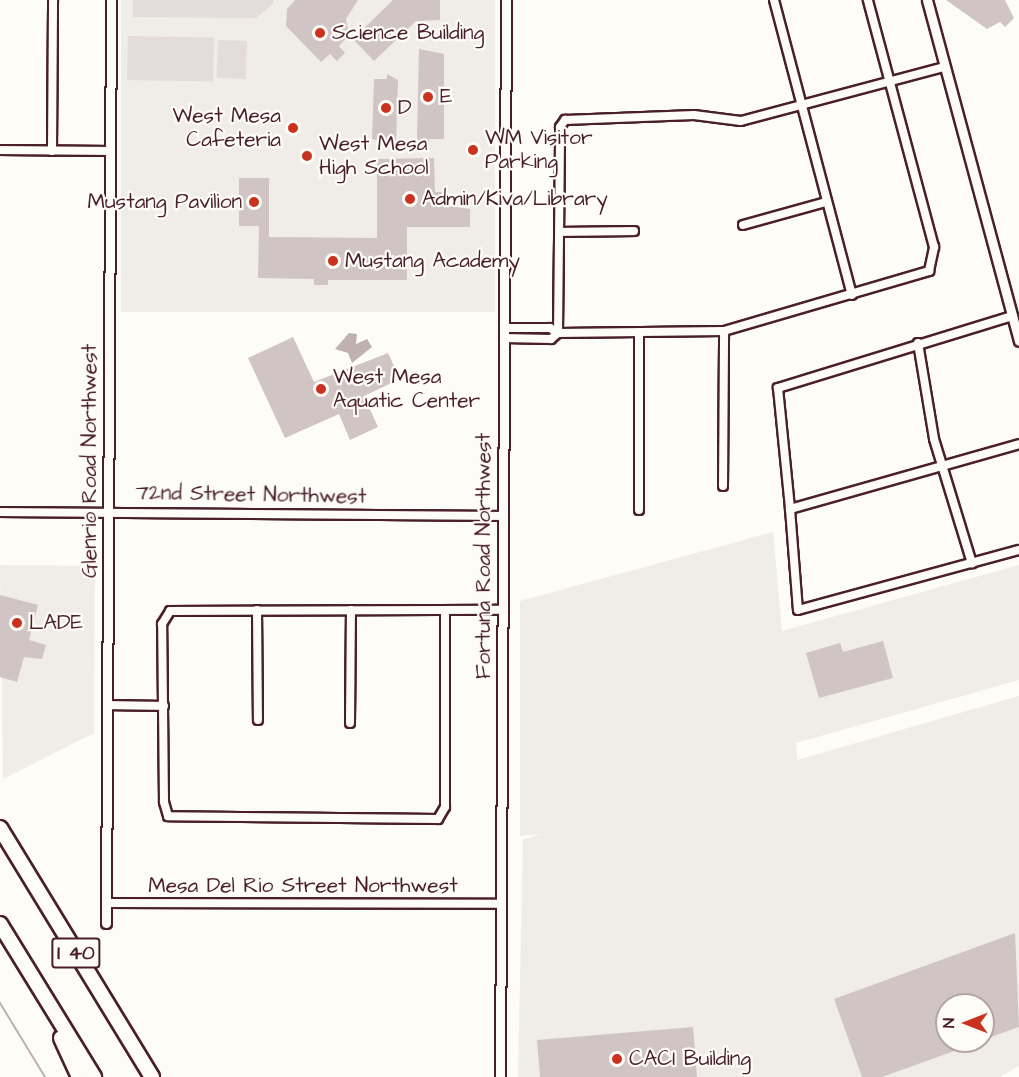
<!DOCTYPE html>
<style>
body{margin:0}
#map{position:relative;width:1019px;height:1077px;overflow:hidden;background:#fdfcf7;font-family:"Architects Daughter",sans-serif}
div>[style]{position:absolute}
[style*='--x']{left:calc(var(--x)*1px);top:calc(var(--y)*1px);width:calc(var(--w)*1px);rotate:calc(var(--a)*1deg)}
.built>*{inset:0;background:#f0ece8;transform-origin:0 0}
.green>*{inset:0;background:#e3dcda;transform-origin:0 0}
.water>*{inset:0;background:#c0b1b1}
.stream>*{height:2px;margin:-1px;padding:0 1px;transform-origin:1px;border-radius:1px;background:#c0b1b1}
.building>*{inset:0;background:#d0c5c4}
.roads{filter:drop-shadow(2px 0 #4a1f2b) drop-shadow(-2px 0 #4a1f2b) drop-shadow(0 2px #4a1f2b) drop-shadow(0 -2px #4a1f2b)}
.minor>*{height:8px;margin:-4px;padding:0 4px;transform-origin:4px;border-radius:4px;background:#fdfcf7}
.tertiary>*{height:9px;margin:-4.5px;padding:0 4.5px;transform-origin:4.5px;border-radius:4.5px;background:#fdfcf7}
.motorway>*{height:14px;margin:-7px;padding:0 7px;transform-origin:7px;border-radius:7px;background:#fdfcf7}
.dots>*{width:16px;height:16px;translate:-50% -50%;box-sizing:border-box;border:3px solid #fdfcf7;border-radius:50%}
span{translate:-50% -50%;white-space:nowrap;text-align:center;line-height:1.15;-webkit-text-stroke:4.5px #fdfcf7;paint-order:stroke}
.shield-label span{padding:2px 4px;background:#fdfcf7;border:2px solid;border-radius:4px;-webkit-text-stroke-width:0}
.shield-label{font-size:20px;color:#4a1f2b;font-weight:700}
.poi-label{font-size:21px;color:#4a1f2b}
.left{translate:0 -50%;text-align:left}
.right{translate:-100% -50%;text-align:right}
.street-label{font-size:21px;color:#4a1f2b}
.north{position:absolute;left:935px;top:993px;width:60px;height:60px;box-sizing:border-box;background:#fdfcf7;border:2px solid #b5a4a5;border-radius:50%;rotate:270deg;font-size:16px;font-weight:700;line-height:24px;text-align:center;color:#4a1f2b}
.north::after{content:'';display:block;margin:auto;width:21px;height:27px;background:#c8321e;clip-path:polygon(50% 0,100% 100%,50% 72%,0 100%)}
</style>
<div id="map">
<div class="built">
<div style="left:121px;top:0;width:374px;height:312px"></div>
<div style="clip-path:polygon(evenodd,773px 532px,782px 631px,1019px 565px,1019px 680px,796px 743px,797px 760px,1019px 696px,1019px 1066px,1000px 1077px,518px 1077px,523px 839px,542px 834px,520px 836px,520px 601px,773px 532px,947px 1005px,983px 1005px,983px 1041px,947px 1041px,947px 1005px)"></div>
<div style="clip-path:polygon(0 565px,95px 566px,94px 733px,3px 779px)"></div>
</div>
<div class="green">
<div style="clip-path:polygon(133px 0,273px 0,273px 4px,256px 18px,133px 17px)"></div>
<div style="left:128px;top:36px;width:86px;height:44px;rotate:1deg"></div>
<div style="left:218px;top:40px;width:29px;height:38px;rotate:2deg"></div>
</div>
<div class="water">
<div style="clip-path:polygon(349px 333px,357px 334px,356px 344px,367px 339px,372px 347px,352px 363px,348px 353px,335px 349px)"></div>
</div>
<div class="stream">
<div style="--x:0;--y:1003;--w:87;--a:58.7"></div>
</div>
<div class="building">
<div style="clip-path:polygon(295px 0,358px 0,346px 19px,349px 35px,339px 46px,345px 53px,337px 61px,330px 54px,321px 62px,286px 26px,287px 9px)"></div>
<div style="clip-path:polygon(393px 0,440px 0,440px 20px,416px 21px,374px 61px,353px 39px)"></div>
<div style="clip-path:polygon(946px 0,1005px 0,1014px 18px,1005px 27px,1000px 22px,987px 29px)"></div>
<div style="clip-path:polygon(419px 49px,444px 54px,444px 139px,429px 139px,429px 144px,419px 144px,417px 138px)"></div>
<div style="clip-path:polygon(387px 74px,398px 80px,396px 145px,372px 139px,374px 79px,387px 79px)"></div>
<div style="clip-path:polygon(434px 158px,435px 192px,442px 192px,442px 205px,470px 209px,470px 227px,407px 227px,407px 280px,328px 280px,328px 285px,314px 285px,314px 279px,258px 278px,259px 226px,239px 226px,239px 178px,269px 178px,269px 237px,377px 238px,377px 159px)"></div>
<div style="clip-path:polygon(293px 337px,314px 382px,388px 353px,400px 379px,364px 396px,378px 427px,350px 440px,339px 414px,285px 438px,248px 358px)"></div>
<div style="clip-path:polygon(0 595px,38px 605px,29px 640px,46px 645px,42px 659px,24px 657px,17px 682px,0 677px)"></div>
<div style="clip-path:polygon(883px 641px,893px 678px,819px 698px,806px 653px,840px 643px,843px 652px)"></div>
<div style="clip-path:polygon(1015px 933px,1019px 1027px,983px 1040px,983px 1005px,947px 1005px,947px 1041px,979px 1042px,882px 1077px,862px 1077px,834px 999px)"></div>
<div style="clip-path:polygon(693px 1027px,697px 1077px,540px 1077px,537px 1040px)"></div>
</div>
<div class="roads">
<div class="minor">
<div style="--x:774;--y:0;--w:305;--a:75.2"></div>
<div style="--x:0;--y:150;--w:109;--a:0.5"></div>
<div style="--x:52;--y:151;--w:151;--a:-89.6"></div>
<div style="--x:743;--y:225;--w:86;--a:-15.5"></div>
<div style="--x:560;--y:232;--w:74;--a:-0.8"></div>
<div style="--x:1012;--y:316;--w:245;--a:162.9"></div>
<div style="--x:778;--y:388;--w:122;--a:84.3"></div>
<div style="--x:790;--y:509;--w:238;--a:-15.8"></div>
<div style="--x:504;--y:328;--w:46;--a:0"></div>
<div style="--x:550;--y:328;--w:9;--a:32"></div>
<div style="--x:558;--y:333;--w:166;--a:-0.7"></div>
<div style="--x:724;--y:331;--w:214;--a:-16.3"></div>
<div style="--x:929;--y:271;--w:25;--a:-78"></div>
<div style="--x:934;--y:247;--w:256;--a:-105"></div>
<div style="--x:558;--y:333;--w:206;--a:-89.4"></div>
<div style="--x:560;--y:127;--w:9;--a:-54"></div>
<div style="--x:565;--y:120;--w:129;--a:-2.2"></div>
<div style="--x:694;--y:115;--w:47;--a:7.3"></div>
<div style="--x:741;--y:121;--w:210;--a:-14.9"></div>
<div style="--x:639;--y:334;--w:176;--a:90"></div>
<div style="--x:504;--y:338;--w:47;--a:1.2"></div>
<div style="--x:551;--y:339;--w:9;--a:-41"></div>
<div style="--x:918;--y:343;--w:97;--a:80.5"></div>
<div style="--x:934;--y:439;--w:130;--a:73"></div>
<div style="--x:723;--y:486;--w:155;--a:-89.6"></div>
<div style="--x:790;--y:509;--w:101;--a:85.5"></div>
<div style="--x:798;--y:610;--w:229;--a:-15.2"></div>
<div style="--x:0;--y:512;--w:502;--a:0.46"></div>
<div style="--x:257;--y:610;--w:110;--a:89.5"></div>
<div style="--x:445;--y:610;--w:197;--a:90"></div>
<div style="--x:445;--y:807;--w:14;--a:120"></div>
<div style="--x:438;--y:819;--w:270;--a:-179.4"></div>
<div style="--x:168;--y:816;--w:15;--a:-106"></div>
<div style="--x:164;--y:802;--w:178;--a:-90.6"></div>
<div style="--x:162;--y:624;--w:15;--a:-58"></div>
<div style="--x:170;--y:611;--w:332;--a:-0.2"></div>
<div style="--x:107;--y:705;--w:57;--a:1"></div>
<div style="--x:350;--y:723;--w:113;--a:-89.5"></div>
<div style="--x:106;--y:903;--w:394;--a:0.1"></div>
</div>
<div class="tertiary">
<div style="--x:927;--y:0;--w:353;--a:74.9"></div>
<div style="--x:106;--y:923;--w:923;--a:-89.69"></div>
<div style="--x:500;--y:1077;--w:1077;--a:-89.68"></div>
</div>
<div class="motorway">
<div style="--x:0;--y:828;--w:292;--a:58.6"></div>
<div style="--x:0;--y:924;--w:180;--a:58.4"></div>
<div style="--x:61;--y:1038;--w:43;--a:65.2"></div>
</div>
</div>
<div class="dots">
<div style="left:320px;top:33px;background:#c8321e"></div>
<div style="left:428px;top:97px;background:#c8321e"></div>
<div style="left:386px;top:108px;background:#c8321e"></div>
<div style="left:293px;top:128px;background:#c8321e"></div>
<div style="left:473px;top:150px;background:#c8321e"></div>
<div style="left:307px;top:156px;background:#c8321e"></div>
<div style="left:410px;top:199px;background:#c8321e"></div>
<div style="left:254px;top:202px;background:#c8321e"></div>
<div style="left:333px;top:261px;background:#c8321e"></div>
<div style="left:321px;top:389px;background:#c8321e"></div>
<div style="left:17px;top:623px;background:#c8321e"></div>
<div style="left:617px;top:1059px;background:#c8321e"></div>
</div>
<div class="shield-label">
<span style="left:76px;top:953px">I 40</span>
</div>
<div class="poi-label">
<span class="left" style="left:332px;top:33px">Science Building</span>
<span class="left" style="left:440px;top:97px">E</span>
<span class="left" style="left:398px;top:108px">D</span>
<span class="right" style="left:281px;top:128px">West Mesa<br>Cafeteria</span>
<span class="left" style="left:485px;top:150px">WM Visitor<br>Parking</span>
<span class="left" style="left:319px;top:156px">West Mesa<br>High School</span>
<span class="left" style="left:422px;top:199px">Admin/Kiva/Library</span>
<span class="right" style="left:242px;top:202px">Mustang Pavilion</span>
<span class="left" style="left:345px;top:261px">Mustang Academy</span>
<span class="left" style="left:333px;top:389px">West Mesa<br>Aquatic Center</span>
<span class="left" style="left:29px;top:623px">LADE</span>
<span class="left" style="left:629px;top:1059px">CACI Building</span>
</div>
<div class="street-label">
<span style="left:90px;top:461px;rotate:-90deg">Glenrio Road Northwest</span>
<span style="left:251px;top:495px;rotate:1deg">72nd Street Northwest</span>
<span style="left:484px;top:556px;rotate:-90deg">Fortuna Road Northwest</span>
<span style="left:303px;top:886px">Mesa Del Rio Street Northwest</span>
</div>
<div class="north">N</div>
</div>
